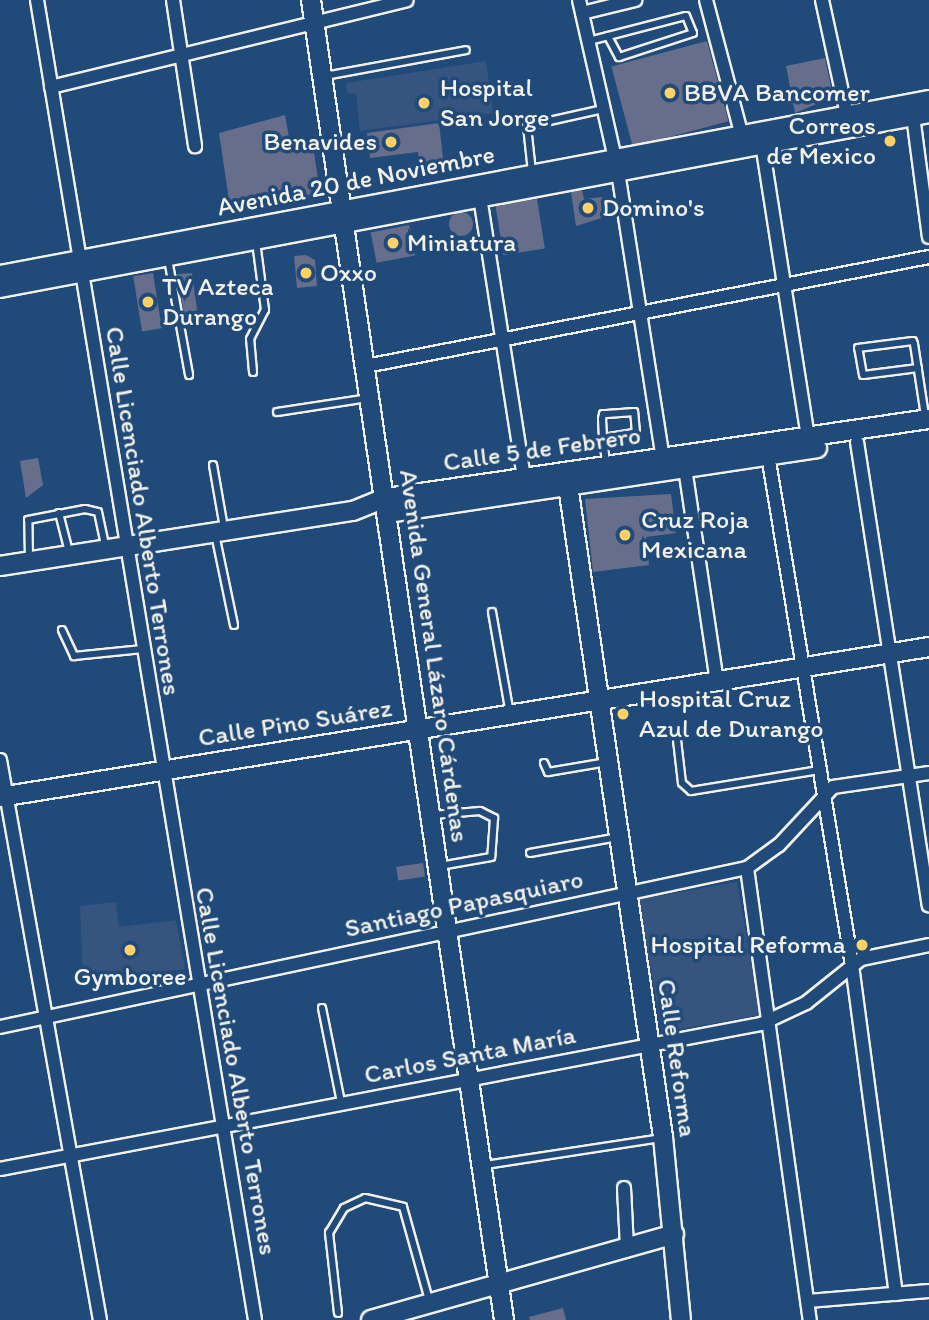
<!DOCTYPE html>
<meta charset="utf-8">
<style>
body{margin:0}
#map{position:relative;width:929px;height:1320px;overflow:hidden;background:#1f4a7a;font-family:Itim,sans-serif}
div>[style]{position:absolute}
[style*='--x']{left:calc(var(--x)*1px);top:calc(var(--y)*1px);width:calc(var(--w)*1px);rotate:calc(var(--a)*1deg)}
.built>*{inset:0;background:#35557f;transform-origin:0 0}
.building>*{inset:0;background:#676e8c;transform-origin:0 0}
.round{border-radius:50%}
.roads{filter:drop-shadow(2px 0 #f4f1e8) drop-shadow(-2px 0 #f4f1e8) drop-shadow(0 2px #f4f1e8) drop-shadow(0 -2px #f4f1e8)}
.lane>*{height:6px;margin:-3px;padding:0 3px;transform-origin:3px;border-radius:3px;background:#1f4a7a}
.street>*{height:12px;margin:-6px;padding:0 6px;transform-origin:6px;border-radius:6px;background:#1f4a7a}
.secondary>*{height:18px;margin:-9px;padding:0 9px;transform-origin:9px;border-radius:9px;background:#1f4a7a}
.dots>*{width:19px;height:19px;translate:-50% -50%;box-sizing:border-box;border:4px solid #1f4a7a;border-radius:50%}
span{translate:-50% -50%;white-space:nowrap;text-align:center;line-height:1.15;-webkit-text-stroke:7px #1f4a7a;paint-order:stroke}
.poi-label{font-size:26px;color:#f4f1e8}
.left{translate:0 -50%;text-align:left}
.right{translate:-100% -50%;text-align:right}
.street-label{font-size:26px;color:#f4f1e8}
</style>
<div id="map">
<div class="built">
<div style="clip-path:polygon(486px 61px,493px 113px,360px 131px,356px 94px,347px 93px,346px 83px)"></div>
<div style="left:737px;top:882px;width:135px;height:100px;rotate:80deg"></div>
<div style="clip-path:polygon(116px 902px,119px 927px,176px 920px,185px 969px,83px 981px,80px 906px)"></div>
</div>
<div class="building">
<div style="left:707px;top:41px;width:83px;height:99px;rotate:75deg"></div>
<div style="clip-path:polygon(825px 58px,833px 97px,795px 113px,786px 66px)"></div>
<div style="clip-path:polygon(285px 115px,291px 149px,313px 145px,320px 193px,286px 199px,285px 190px,229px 200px,219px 133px)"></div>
<div style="clip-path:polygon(439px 123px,444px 167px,420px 169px,418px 152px,370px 158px,367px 133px)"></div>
<div style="clip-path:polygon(582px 190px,584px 199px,602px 197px,605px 217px,576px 226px,571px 192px)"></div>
<div style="left:537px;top:199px;width:50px;height:42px;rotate:81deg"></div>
<div class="round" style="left:449px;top:212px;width:24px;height:24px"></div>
<div style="left:409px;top:225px;width:31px;height:39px;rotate:79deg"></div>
<div style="clip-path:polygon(306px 255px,315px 260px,317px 286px,297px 288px,294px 256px)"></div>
<div style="left:153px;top:273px;width:56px;height:20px;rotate:81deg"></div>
<div style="clip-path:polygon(192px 273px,199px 323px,186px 326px,177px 274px)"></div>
<div style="clip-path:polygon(38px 458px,43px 485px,26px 498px,20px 461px)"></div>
<div style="clip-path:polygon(671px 494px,676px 533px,646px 537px,649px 565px,593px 572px,585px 499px)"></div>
<div style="left:423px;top:863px;width:14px;height:27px;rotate:82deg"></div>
<div style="clip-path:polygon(563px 1308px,566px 1320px,530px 1320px,529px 1317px)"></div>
</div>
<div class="roads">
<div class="lane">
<div style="--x:589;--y:41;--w:100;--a:-14.5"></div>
<div style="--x:686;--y:16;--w:18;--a:68"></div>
<div style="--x:693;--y:33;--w:78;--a:162"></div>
<div style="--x:619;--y:57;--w:24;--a:-118"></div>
<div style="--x:325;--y:76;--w:143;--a:-10.4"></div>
<div style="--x:532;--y:172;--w:46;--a:-96.2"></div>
<div style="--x:527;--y:126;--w:78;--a:-12.6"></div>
<div style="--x:168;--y:259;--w:118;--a:79.7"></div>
<div style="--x:918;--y:368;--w:55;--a:172.7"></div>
<div style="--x:863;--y:375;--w:27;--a:-100"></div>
<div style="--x:858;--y:348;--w:55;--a:-7.3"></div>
<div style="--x:913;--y:341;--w:3;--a:72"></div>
<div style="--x:914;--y:344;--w:73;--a:81.3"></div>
<div style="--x:253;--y:372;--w:33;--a:-95"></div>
<div style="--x:250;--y:339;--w:33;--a:-63"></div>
<div style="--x:265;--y:310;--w:69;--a:-97.5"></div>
<div style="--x:277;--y:412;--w:92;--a:-8.7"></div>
<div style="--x:603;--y:438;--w:33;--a:-9"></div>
<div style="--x:636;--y:433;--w:21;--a:-95"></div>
<div style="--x:634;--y:412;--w:31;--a:176"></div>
<div style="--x:603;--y:414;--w:5;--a:101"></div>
<div style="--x:602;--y:419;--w:19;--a:87"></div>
<div style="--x:603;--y:438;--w:26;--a:83"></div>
<div style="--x:213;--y:465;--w:64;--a:80.1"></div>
<div style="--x:59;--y:513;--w:40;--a:75.6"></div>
<div style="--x:215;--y:534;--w:93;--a:78.2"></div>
<div style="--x:29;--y:559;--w:39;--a:-91"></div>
<div style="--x:28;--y:520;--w:58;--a:-10.9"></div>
<div style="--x:85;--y:509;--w:13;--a:13"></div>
<div style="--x:98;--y:512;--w:38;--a:78"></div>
<div style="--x:492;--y:612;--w:104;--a:80"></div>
<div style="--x:62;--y:630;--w:29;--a:65"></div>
<div style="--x:74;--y:656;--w:69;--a:-5.8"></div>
<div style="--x:677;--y:740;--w:43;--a:83.4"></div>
<div style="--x:682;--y:783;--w:12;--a:42"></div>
<div style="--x:691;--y:791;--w:130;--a:-9.3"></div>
<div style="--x:544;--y:763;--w:10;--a:66"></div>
<div style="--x:548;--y:772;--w:60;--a:-9.6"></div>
<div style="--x:433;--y:815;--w:47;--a:-4.9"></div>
<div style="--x:480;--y:811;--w:16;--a:27"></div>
<div style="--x:494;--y:818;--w:39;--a:94"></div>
<div style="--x:491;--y:857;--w:52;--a:170"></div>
<div style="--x:530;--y:853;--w:89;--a:-10.3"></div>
<div style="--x:322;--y:1008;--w:96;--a:78.6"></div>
<div style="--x:485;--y:1165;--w:178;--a:-8.7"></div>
<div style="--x:338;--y:1313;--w:81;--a:-96.4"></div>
<div style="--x:329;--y:1233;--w:29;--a:-59"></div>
<div style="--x:344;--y:1208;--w:23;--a:-25"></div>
<div style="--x:365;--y:1198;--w:39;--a:13"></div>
<div style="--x:403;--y:1207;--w:97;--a:74.4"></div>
</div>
<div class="street">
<div style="--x:37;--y:0;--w:1338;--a:80.62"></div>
<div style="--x:173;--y:0;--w:148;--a:81.4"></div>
<div style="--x:579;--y:0;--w:176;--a:77.2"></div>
<div style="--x:618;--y:172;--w:290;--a:81.1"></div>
<div style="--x:706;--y:0;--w:133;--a:75.2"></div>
<div style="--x:740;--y:129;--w:31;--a:42"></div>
<div style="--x:763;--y:150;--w:297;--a:81.1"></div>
<div style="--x:822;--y:0;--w:118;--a:77.7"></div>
<div style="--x:582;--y:13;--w:55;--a:-13.8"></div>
<div style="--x:51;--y:87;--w:366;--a:-13.7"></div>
<div style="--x:913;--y:116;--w:122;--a:82.5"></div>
<div style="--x:480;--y:197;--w:291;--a:81.1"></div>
<div style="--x:366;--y:366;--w:573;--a:-10.96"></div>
<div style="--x:857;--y:442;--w:469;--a:81.2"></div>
<div style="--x:768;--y:455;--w:517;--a:80.65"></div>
<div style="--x:852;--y:965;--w:332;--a:82.4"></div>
<div style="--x:685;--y:468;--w:217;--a:81.5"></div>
<div style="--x:0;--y:760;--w:569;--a:79.88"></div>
<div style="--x:747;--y:868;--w:456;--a:82.1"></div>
<div style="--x:0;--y:1027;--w:764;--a:-12.02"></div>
<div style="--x:747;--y:868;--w:39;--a:-36"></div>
<div style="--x:779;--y:845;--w:79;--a:-47"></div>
<div style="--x:833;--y:787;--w:97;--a:-8.3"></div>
<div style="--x:0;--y:1169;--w:775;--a:-10.79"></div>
<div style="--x:761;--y:1024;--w:50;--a:-25"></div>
<div style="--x:806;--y:1003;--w:70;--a:-38.7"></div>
<div style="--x:861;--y:959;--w:69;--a:-11.6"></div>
<div style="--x:624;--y:1188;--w:59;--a:87.1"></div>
<div style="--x:808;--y:1301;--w:121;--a:-4.7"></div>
</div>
<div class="secondary">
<div style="--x:311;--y:0;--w:1334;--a:81.68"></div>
<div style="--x:0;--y:275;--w:945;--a:-10.67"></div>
<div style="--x:0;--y:288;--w:945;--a:-10.67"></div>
<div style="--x:566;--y:472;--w:672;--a:81.7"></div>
<div style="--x:663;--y:1137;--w:184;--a:84.4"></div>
<div style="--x:388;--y:513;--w:434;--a:-8.6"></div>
<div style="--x:0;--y:566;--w:357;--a:-8.9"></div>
<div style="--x:353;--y:511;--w:35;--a:-22"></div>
<div style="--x:386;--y:498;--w:549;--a:-8.28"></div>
<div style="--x:0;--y:797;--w:941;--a:-9.17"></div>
<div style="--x:371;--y:1320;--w:315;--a:-15.8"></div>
</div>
</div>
<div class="dots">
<div style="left:670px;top:93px;background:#ffd166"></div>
<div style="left:424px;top:103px;background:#ffd166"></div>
<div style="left:890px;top:141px;background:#ffd166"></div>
<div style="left:391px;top:142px;background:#ffd166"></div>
<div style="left:588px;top:208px;background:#ffd166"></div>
<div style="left:393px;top:243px;background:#ffd166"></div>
<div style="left:306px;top:273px;background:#ffd166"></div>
<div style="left:148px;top:302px;background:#ffd166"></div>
<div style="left:625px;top:535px;background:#ffd166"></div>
<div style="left:623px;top:714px;background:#ffd166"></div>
<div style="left:862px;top:945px;background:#ffd166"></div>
<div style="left:130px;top:950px;background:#ffd166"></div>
</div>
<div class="poi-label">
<span class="left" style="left:440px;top:103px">Hospital<br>San Jorge</span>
<span class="left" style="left:684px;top:93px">BBVA Bancomer</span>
<span class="right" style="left:876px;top:141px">Correos<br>de Mexico</span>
<span class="right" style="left:377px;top:142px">Benavides</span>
<span class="left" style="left:602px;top:208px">Domino's</span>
<span class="left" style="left:407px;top:243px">Miniatura</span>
<span class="left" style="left:320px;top:273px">Oxxo</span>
<span class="left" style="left:162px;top:302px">TV Azteca<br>Durango</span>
<span class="left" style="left:641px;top:535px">Cruz Roja<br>Mexicana</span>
<span class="left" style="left:639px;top:714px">Hospital Cruz<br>Azul de Durango</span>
<span class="right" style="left:846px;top:945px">Hospital Reforma</span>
<span style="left:130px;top:977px">Gymboree</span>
</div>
<div class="street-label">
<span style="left:356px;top:181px;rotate:-11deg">Avenida 20 de Noviembre</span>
<span style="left:542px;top:449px;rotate:-8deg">Calle 5 de Febrero</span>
<span style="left:143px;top:511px;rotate:81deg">Calle Licenciado Alberto Terrones</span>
<span style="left:434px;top:656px;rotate:82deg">Avenida General Lázaro Cárdenas</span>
<span style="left:295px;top:723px;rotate:-9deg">Calle Pino Suárez</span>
<span style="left:464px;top:904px;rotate:-12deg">Santiago Papasquiaro</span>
<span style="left:470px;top:1055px;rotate:-11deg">Carlos Santa María</span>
<span style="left:677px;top:1058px;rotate:82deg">Calle Reforma</span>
<span style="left:236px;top:1071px;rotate:80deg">Calle Licenciado Alberto Terrones</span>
</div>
</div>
